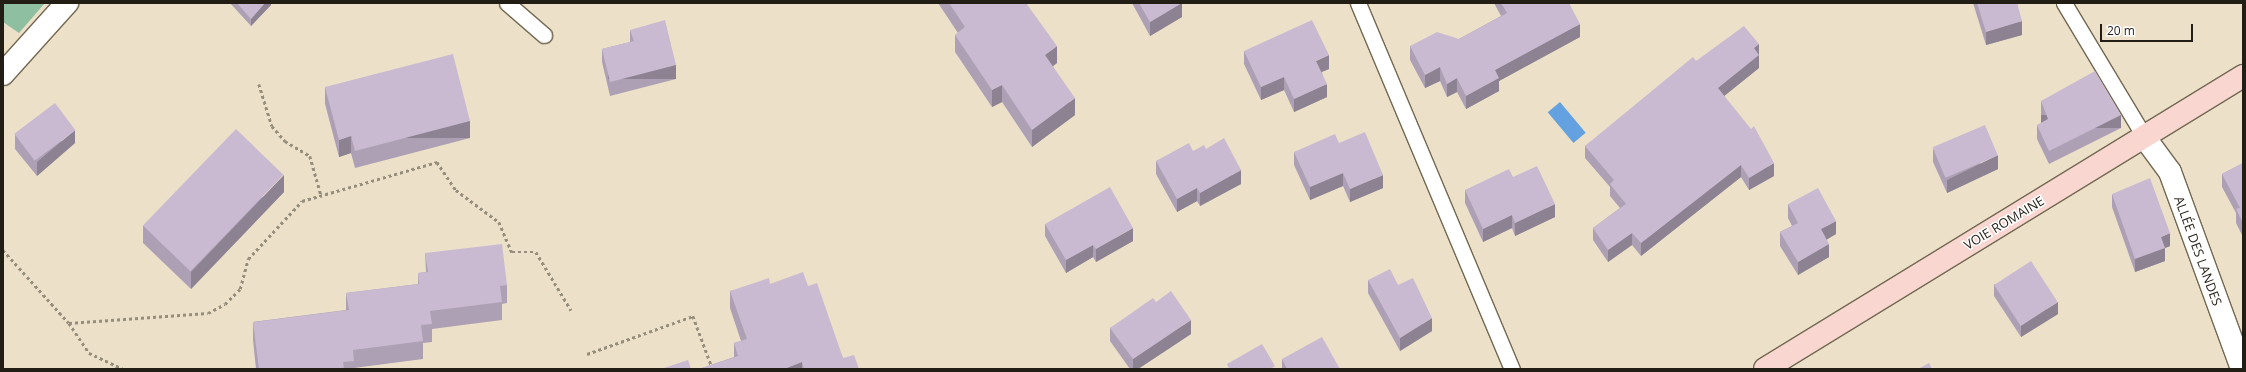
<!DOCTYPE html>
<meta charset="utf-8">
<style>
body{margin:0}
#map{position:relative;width:2246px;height:372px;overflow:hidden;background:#ece1c8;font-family:"Open Sans",sans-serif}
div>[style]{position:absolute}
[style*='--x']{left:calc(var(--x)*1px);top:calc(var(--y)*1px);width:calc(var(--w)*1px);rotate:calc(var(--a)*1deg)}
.green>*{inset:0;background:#8ebfa0}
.water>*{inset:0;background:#64a1e0;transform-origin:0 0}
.path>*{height:2.5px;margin-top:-1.25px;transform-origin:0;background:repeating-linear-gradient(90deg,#968e7c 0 3px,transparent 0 6px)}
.roads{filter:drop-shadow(1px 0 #726852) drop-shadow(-1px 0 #726852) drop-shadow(0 1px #726852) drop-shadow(0 -1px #726852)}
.lane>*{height:15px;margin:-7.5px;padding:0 7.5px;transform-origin:7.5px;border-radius:7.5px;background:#fff}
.street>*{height:22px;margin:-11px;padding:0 11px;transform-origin:11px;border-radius:11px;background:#fff}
.secondary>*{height:22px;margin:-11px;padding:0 11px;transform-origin:11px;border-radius:11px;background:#f9d6cf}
.wall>*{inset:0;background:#ada0b4}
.shaded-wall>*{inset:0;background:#8d8292;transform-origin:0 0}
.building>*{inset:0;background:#c9bad1;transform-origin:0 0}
span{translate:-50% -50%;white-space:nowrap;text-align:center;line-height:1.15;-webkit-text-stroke:3px #fff;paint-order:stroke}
.street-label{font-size:13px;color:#221d15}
.frame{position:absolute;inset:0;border:4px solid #221d15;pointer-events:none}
.scale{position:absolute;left:2100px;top:24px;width:93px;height:18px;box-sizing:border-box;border:2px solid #221d15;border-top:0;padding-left:5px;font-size:12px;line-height:14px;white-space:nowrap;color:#221d15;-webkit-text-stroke:3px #fff;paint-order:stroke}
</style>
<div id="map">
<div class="green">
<div style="clip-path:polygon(3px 3px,45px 3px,19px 33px,3px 22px)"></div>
</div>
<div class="water">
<div style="left:1560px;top:102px;width:40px;height:16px;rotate:50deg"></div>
</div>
<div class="path">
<div style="--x:259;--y:84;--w:44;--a:72.8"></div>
<div style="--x:272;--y:126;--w:20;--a:49"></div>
<div style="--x:285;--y:141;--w:29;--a:31"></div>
<div style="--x:310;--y:156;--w:41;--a:74.2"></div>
<div style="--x:3;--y:250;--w:98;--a:47.9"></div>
<div style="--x:69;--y:323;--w:139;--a:-4.1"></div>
<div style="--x:208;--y:313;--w:19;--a:-28"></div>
<div style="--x:225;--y:304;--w:21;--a:-45"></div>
<div style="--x:240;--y:289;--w:31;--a:-75"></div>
<div style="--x:248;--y:259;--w:79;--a:-47"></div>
<div style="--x:302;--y:201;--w:141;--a:-16.1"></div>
<div style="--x:437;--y:162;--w:34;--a:56"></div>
<div style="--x:456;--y:190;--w:54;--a:36.7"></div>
<div style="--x:499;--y:222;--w:33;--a:67"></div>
<div style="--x:512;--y:252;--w:24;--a:0"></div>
<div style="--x:536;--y:252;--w:68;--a:58.9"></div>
<div style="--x:69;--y:323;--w:36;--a:56"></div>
<div style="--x:89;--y:353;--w:38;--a:25"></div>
<div style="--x:587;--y:354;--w:113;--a:-19.7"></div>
<div style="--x:693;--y:316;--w:54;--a:69.6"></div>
</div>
<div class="roads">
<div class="lane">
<div style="--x:507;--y:3;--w:49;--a:40.9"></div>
<div style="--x:1358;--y:3;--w:397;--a:67.2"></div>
<div style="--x:2064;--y:3;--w:157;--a:59"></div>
</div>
<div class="street">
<div style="--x:3;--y:74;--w:96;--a:-48"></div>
<div style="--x:2145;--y:138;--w:42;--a:53.7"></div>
<div style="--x:2170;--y:172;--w:210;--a:69.9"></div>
</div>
<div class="secondary">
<div style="--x:1765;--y:369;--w:561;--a:-31.51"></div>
</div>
</div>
<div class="wall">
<div style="clip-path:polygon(230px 3px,271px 3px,271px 5px,251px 26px)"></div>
<div style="clip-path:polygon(938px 3px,1026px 3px,1057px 63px,1053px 66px,1075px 115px,1032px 147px,1002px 102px,992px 107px,955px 52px,955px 35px,958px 33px)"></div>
<div style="clip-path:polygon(1132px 3px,1182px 3px,1182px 17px,1150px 36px)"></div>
<div style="clip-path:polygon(1494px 3px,1569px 3px,1580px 37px,1499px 81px,1499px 91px,1466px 109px,1457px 92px,1447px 97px,1440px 81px,1425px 88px,1410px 60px,1410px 46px,1459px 39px,1501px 16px)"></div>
<div style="clip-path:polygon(1973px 3px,2017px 3px,2022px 35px,1986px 45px)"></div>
<div style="clip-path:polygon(630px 30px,676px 79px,610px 96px,602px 62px,602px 49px,630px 42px)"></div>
<div style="clip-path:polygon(1759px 44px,1759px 68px,1724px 96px,1774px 176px,1749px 190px,1741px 177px,1641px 256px,1632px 245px,1608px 262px,1593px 240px,1593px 228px,1620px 208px,1610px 196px,1610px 187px,1585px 158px,1585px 146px,1696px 61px)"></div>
<div style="clip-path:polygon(1244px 51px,1329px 69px,1322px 72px,1327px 97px,1294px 112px,1284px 90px,1261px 100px,1244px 64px)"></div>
<div style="clip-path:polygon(325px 87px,470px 138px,355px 168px,351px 153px,339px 157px,325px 104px)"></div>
<div style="clip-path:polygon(2041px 101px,2121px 128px,2049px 164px,2037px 139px,2037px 125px,2044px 122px,2041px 115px)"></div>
<div style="clip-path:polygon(15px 135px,75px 143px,37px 176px,15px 149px)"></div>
<div style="clip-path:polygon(1339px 143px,1383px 188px,1350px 202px,1343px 186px,1310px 200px,1294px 165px,1294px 152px)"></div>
<div style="clip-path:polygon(1206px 149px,1241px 184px,1200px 206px,1197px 201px,1177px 212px,1156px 174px,1156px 161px,1193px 151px)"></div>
<div style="clip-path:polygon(1933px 149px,1998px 169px,1947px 193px,1933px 162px)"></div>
<div style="clip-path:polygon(2243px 163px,2243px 237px,2236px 223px,2236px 213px,2222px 187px,2222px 174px)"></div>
<div style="clip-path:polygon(1513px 177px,1555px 217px,1515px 236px,1512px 228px,1483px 242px,1465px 203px,1465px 190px)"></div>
<div style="clip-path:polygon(284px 192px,191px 289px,143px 243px,143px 226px)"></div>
<div style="clip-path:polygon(2112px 194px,2170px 246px,2165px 248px,2165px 261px,2135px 272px,2112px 207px)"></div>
<div style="clip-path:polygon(1788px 204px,1836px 234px,1827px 239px,1829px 257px,1798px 275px,1780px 246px,1780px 232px,1792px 226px,1788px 218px)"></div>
<div style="clip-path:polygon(1045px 224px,1133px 241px,1096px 262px,1093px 257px,1066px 273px,1045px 236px)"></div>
<div style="clip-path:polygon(425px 253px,507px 285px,507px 303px,502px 304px,502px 320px,432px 329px,432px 342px,423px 343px,423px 359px,354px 368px,354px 369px,256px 369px,253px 340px,253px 322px,346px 310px,346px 293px,418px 284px,418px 273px,426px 272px)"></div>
<div style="clip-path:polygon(1368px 280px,1432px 331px,1400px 351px,1368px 293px)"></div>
<div style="clip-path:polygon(770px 284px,808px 286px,843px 358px,859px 369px,699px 369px,734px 357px,734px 343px,741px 341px,730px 308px,730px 291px)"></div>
<div style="clip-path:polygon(1994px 284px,2058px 314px,2021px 337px,1994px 296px)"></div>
<div style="clip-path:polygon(1156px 302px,1191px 334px,1138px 369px,1130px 369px,1110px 341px,1110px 328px)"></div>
<div style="clip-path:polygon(1282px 359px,1340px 369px,1282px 369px)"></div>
</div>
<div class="shaded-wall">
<div style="clip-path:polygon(265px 3px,271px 3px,271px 5px,251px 26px,251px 19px)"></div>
<div style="clip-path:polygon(1182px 3px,1182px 17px,1150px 36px,1150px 22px)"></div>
<div style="clip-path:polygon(2022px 21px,2022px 35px,1986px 45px,1986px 32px)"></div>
<div style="clip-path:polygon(1580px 24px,1580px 37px,1499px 81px,1499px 91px,1466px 109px,1466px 96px,1495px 70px)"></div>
<div style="clip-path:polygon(1759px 44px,1759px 68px,1718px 101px,1718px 88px,1754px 48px)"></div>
<div style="clip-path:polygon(1057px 46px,1057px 63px,1045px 72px,1045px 55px)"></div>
<div style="clip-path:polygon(1329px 55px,1329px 69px,1316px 74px,1316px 61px)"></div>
<div style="left:676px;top:65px;width:14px;height:68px;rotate:90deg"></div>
<div style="clip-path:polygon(1440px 67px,1440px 81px,1425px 88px,1425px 75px)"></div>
<div style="clip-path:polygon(1284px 77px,1284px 90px,1261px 100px,1261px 87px)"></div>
<div style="clip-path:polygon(1457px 78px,1457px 92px,1447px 97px,1447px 84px)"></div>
<div style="clip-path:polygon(1327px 84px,1327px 97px,1294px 112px,1294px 99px)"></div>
<div style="clip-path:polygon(1002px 85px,1002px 102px,992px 107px,992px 90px)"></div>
<div style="clip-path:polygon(1075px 98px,1075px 115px,1032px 147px,1032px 130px)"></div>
<div style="left:2121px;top:115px;width:13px;height:80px;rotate:90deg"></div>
<div style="left:470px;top:121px;width:17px;height:119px;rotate:90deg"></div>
<div style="clip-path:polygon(75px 130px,75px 143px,37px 176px,37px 162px)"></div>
<div style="clip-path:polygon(351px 136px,351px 153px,339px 157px,339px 140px)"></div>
<div style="clip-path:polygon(1998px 155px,1998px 169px,1947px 193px,1947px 180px)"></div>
<div style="clip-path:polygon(1774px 163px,1774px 176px,1749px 190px,1749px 178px)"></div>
<div style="clip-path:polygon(1741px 165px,1741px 177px,1641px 256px,1641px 243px)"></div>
<div style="clip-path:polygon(1241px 170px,1241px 184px,1200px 206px,1200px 193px)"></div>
<div style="clip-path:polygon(1343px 173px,1343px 186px,1310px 200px,1310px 187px)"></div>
<div style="clip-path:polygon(284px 175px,284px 192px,191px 289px,191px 272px)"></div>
<div style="clip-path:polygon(1383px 175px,1383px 188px,1350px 202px,1350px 189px)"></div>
<div style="clip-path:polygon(1197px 188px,1197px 201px,1177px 212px,1177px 199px)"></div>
<div style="clip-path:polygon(1555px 204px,1555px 217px,1515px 236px,1515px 223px)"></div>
<div style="clip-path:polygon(1512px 215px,1512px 228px,1483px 242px,1483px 229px)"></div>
<div style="clip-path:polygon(1836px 221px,1836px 234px,1821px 243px,1821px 229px)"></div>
<div style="clip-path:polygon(1133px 228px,1133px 241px,1096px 262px,1096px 249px)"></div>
<div style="clip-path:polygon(1632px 233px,1632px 245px,1608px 262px,1608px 250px)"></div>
<div style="clip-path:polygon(2170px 233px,2170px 246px,2165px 248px,2165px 261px,2135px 272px,2135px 259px,2161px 237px)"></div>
<div style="clip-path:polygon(1829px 244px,1829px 257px,1798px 275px,1798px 262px)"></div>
<div style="clip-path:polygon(1093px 245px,1093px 257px,1066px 273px,1066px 260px)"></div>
<div style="clip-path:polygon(2058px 302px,2058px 314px,2021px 337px,2021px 325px)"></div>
<div style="clip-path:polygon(1432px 318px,1432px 331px,1400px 351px,1400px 338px)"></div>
<div style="clip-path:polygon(1191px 320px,1191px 334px,1138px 369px,1133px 369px,1133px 359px)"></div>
<div style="clip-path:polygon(802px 362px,802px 369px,784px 369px)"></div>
</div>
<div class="building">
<div style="clip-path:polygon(237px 3px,265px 3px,251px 19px)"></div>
<div style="clip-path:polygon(949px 3px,1026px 3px,1057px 46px,1045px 55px,1075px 98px,1032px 130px,1002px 85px,992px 90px,955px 35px,965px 27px)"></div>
<div style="clip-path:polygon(1139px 3px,1182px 3px,1150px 22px)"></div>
<div style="clip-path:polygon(1501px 3px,1569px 3px,1580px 24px,1495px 70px,1499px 78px,1466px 96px,1457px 78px,1447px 84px,1440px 67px,1425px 75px,1410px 46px,1437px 32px,1459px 39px,1507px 13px)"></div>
<div style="clip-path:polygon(1977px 3px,2017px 3px,2022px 21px,1986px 32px)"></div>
<div style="clip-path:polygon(665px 20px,676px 65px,610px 82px,602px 49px,634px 41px,630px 30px)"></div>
<div style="clip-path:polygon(1312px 20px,1329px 55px,1316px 61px,1327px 84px,1294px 99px,1284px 77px,1261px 87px,1244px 51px)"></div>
<div style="clip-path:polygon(1744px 26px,1759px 44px,1754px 48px,1759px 55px,1718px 88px,1751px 129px,1754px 126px,1774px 163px,1749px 178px,1741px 165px,1641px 243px,1632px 233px,1608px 250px,1593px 228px,1626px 204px,1610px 184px,1614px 180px,1585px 146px,1693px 57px,1696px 61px)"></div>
<div style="clip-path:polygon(453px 54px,470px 121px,355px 151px,351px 136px,339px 140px,325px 87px)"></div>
<div style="clip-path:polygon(2095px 71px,2121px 115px,2049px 151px,2037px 125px,2048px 119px,2041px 101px)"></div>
<div style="left:55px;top:103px;width:34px;height:51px;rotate:53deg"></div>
<div style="left:1985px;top:125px;width:33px;height:57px;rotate:67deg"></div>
<div style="left:236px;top:129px;width:66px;height:134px;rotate:44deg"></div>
<div style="clip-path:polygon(1365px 132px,1383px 175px,1350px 189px,1343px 173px,1310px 187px,1294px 152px,1335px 134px,1339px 143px)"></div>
<div style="clip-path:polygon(1224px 138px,1241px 170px,1200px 193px,1197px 188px,1177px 199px,1156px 161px,1189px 143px,1193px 151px,1204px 145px,1206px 149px)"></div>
<div style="clip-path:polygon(2243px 163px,2243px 223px,2236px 209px,2240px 208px,2222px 174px)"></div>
<div style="clip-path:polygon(1537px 166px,1555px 204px,1515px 223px,1512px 215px,1483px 229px,1465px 190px,1509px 169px,1513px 177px)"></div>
<div style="clip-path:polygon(2150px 178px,2170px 233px,2161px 237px,2165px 248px,2135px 259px,2112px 194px)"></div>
<div style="clip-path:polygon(1110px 187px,1133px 228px,1096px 249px,1093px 245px,1066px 260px,1045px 224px)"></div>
<div style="clip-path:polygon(1818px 188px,1836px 221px,1821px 229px,1829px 244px,1798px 262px,1780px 232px,1798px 223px,1788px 204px)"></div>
<div style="clip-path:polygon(502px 244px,507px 285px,500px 286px,502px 302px,430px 311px,432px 324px,421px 325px,423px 341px,353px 350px,354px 361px,343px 362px,344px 369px,259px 369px,253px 322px,349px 310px,346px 293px,419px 284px,418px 273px,428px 272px,425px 253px)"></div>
<div style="left:2031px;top:261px;width:49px;height:44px;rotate:57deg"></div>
<div style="clip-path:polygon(1390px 269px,1398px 285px,1413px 278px,1432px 318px,1400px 338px,1368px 280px)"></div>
<div style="clip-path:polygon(803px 272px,808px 286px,817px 283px,843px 358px,854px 355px,859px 369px,818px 369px,817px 368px,814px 369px,804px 369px,802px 362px,784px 369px,699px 369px,738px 356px,734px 343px,747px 339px,730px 291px,769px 278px,770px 284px)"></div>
<div style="clip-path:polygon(1171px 291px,1191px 320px,1133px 359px,1110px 328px,1153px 298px,1156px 302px)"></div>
<div style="clip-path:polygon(1322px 337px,1340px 369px,1287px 369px,1282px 359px)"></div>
<div style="clip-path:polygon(1262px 344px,1275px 366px,1271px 369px,1229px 369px,1227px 364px)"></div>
<div style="clip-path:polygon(688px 360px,691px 369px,661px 369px)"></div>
<div style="clip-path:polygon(1929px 363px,1932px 369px,1918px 369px)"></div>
</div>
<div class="street-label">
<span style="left:2004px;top:223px;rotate:-31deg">VOIE ROMAINE</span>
<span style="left:2198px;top:251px;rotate:70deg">ALLÉE DES LANDES</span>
</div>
<div class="frame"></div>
<div class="scale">20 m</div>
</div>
